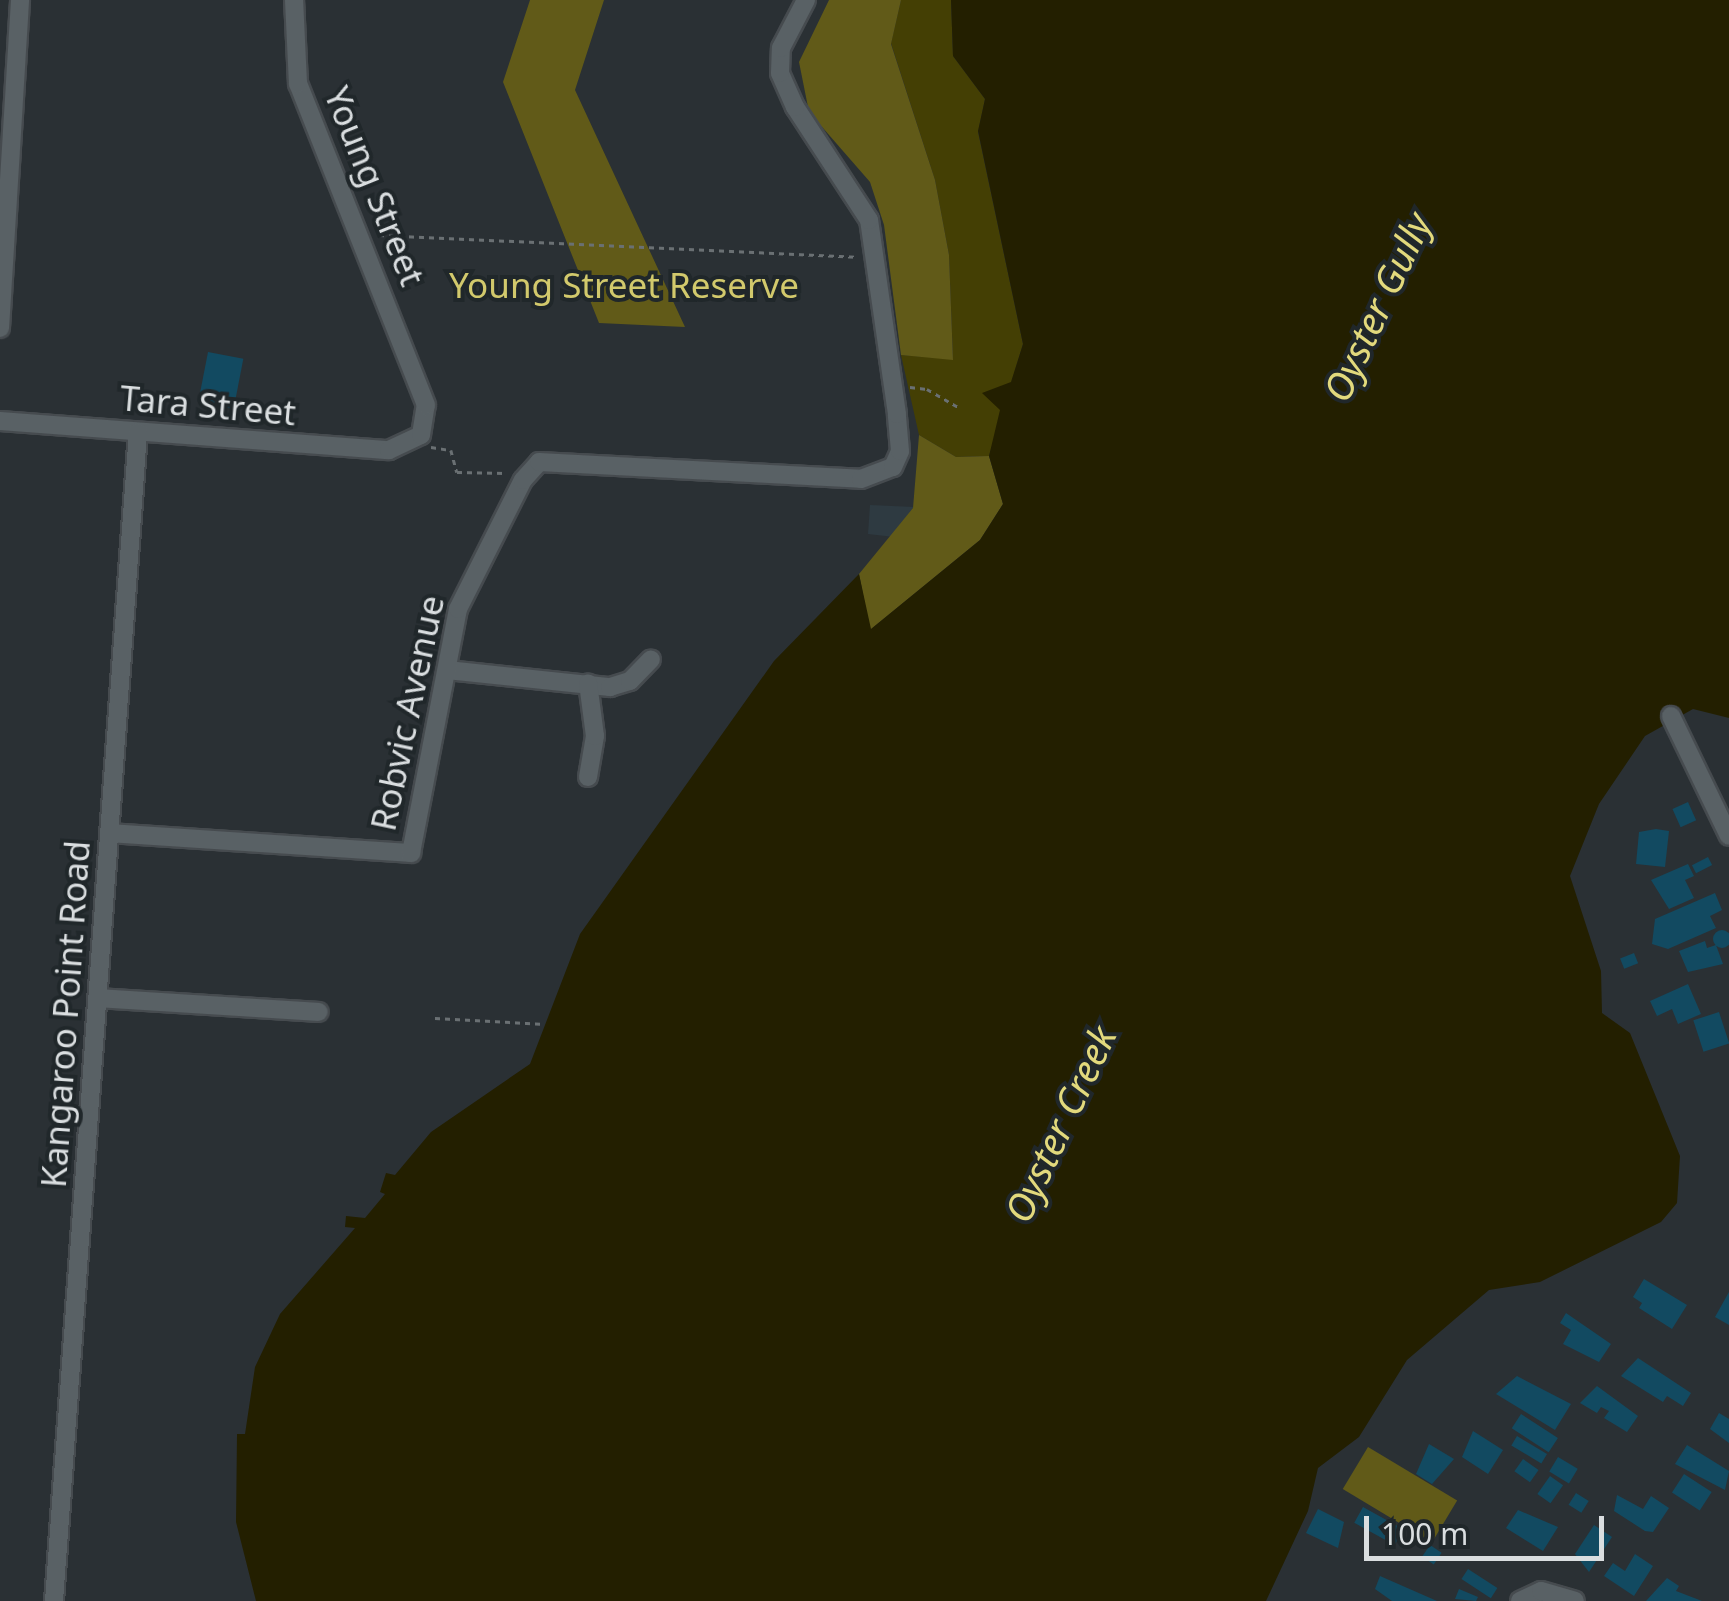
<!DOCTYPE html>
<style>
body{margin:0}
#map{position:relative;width:1729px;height:1601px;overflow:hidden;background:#2a3034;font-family:"Noto Sans",sans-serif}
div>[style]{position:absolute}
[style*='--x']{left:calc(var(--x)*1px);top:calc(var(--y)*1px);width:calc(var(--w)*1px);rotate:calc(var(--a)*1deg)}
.built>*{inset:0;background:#2e3a41}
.green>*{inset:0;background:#443f04}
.forest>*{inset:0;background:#615a18;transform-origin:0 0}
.water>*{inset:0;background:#231f00}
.building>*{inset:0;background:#124a61;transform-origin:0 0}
.round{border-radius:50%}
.path>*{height:2.5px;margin-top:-1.25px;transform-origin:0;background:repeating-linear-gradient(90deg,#6a7073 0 5px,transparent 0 10px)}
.roads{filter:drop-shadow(2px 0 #464b4f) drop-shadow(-2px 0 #464b4f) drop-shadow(0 2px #464b4f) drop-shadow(0 -2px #464b4f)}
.minor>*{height:18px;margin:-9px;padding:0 9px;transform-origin:9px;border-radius:9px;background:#596165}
span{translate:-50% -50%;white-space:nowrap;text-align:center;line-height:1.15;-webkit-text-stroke:8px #20272a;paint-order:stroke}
.street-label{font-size:35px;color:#dadee0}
.park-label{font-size:35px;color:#d2c96c}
.water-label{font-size:38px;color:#e2d97c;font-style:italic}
.scale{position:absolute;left:1364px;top:1516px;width:240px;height:45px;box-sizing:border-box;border:5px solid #dadee0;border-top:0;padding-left:12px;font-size:30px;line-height:35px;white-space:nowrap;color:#dadee0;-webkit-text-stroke:8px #20272a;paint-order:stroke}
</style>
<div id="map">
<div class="built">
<div style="clip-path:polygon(870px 505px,914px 507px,894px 537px,868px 534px)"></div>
</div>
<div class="green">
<div style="clip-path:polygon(901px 0,951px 0,953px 56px,985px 99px,978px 132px,1023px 344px,989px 456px,956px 457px,919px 435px,901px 355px,953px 359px,949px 255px,935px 180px,891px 43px)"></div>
</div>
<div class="forest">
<div style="clip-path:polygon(530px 0,604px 0,575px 90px,685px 327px,599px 323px,503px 82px)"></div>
<div style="clip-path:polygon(829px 0,901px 0,891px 44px,935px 180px,949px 255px,953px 360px,901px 355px,884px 225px,870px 182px,809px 112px,799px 62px)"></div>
<div style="clip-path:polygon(919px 435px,956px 457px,989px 456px,1003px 504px,980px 540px,870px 630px,859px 574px,913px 508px)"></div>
<div style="left:1368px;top:1447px;width:104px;height:49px;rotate:31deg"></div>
</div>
<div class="water">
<div style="clip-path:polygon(951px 0,1729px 0,1729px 718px,1693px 709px,1645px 736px,1599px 804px,1570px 876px,1601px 971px,1602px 1013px,1630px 1033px,1680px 1156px,1677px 1203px,1661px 1222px,1540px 1282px,1489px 1290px,1407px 1360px,1359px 1437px,1318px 1468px,1308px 1511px,1266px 1601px,256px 1601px,236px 1522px,237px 1434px,245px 1434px,255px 1367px,280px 1314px,355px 1228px,345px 1227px,346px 1216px,365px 1218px,385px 1194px,380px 1192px,386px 1173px,395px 1175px,431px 1132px,530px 1064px,580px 934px,774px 661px,859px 574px,871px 629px,980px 540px,1003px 504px,989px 456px,1000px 410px,982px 393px,1011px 382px,1023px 344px,978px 131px,985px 99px,953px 56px)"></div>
</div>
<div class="building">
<div style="left:208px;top:352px;width:36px;height:51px;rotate:11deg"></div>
<div style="left:1688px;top:802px;width:20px;height:17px;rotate:66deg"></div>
<div style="clip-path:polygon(1656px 829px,1669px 831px,1665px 867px,1636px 864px,1639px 832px)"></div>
<div style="left:1708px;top:857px;width:9px;height:18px;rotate:63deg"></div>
<div style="clip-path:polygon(1688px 864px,1694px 876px,1685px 880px,1694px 898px,1669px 909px,1651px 880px)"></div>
<div style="clip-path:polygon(1715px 893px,1722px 910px,1710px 916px,1716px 928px,1668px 949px,1652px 944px,1655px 919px)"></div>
<div class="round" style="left:1713px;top:930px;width:18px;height:18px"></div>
<div style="clip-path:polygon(1705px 941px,1707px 948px,1716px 945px,1723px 964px,1688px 972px,1679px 951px)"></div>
<div style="left:1634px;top:953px;width:11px;height:15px;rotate:68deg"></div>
<div style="clip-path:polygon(1688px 984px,1701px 1014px,1678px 1024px,1672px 1009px,1657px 1016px,1650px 1001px)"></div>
<div style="left:1719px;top:1012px;width:33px;height:27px;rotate:72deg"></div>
<div style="clip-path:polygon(1644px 1279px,1687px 1305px,1672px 1329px,1639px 1308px,1642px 1303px,1633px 1297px)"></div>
<div style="clip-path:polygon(1729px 1292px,1729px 1325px,1715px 1317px)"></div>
<div style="clip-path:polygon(1566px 1313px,1611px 1344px,1599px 1362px,1563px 1344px,1571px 1330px,1560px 1323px)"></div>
<div style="clip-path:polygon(1638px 1358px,1691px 1393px,1683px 1406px,1667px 1396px,1663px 1402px,1621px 1376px)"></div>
<div style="clip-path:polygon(1517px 1376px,1571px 1404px,1555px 1430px,1496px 1394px)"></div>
<div style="clip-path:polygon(1597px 1386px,1638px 1416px,1627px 1432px,1604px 1418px,1609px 1411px,1601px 1407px,1597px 1413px,1580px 1403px)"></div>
<div style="clip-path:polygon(1719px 1413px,1729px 1419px,1729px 1443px,1710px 1429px)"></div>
<div style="left:1521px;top:1414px;width:44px;height:17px;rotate:33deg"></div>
<div style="clip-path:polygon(1473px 1431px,1503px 1450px,1488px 1474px,1462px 1457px)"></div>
<div style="left:1517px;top:1436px;width:35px;height:11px;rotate:31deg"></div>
<div style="clip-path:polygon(1429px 1444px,1454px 1459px,1432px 1484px,1416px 1474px)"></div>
<div style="clip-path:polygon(1687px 1445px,1729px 1471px,1725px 1490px,1675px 1464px)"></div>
<div style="left:1558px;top:1457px;width:23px;height:17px;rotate:31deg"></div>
<div style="left:1523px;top:1459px;width:19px;height:15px;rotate:35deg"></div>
<div style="left:1684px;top:1474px;width:33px;height:22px;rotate:33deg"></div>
<div style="left:1550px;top:1476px;width:16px;height:22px;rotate:35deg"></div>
<div style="left:1576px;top:1493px;width:15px;height:14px;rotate:32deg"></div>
<div style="clip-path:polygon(1617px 1495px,1643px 1509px,1651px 1496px,1669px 1508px,1653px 1532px,1645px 1531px,1614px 1511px)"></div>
<div style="left:1363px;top:1507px;width:46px;height:18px;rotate:29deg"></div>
<div style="clip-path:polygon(1318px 1509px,1344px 1522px,1338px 1548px,1306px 1533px)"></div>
<div style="clip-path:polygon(1518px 1510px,1558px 1527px,1543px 1551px,1506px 1528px)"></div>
<div style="clip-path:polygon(1594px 1525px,1612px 1537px,1589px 1572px,1575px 1554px)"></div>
<div style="left:1430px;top:1545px;width:14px;height:14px;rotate:34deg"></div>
<div style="clip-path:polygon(1635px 1554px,1653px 1566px,1634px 1596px,1604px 1576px,1613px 1563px,1625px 1571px)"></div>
<div style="left:1468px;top:1569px;width:35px;height:12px;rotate:33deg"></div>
<div style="clip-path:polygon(1380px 1576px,1437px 1601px,1392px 1601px,1375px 1589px)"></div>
<div style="clip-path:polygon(1667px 1578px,1679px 1586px,1676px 1591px,1702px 1601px,1646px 1601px)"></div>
<div style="clip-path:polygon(1459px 1589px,1478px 1597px,1476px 1601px,1455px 1599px)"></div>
</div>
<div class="path">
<div style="--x:379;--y:235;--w:477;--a:2.6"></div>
<div style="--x:910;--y:387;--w:17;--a:7"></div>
<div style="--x:927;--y:389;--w:36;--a:30"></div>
<div style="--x:431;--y:447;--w:20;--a:9"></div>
<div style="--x:451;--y:450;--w:23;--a:75"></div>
<div style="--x:457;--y:472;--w:49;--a:1.2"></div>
<div style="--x:435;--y:1018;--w:110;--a:3.1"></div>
</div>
<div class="roads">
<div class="minor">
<div style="--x:0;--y:328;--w:329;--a:-86.5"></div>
<div style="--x:0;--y:421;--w:390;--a:4.3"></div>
<div style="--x:389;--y:450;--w:35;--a:-25"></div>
<div style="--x:421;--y:435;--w:30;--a:-81"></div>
<div style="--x:426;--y:405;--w:346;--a:-111.7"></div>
<div style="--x:298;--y:84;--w:84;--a:-92.7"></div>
<div style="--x:447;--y:670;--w:164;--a:6"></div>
<div style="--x:610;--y:687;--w:21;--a:-17"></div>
<div style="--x:630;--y:681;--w:30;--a:-46"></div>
<div style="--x:1671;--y:716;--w:133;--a:64.2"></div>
<div style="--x:588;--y:777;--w:42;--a:-80.3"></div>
<div style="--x:595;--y:736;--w:53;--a:-97.5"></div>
<div style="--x:110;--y:833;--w:302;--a:3.8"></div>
<div style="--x:411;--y:853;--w:248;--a:-79.1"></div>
<div style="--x:458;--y:609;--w:144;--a:-63.3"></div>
<div style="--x:523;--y:480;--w:24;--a:-48"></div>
<div style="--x:539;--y:462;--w:322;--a:3"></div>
<div style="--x:861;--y:479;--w:34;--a:-21"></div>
<div style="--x:893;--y:467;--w:17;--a:-66"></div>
<div style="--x:900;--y:451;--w:37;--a:-95"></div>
<div style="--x:897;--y:414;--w:196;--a:-98.2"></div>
<div style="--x:869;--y:220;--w:135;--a:-123.2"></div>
<div style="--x:795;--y:107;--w:37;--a:-114"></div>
<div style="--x:780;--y:73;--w:25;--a:-88"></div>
<div style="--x:781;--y:48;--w:54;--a:-62.5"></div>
<div style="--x:98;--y:998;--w:221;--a:3.6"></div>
<div style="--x:54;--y:1601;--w:1172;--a:-85.89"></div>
<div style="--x:1520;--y:1601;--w:23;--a:-25"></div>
<div style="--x:1541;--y:1591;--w:35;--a:16"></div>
</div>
</div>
<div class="street-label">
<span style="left:375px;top:186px;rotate:68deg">Young Street</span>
<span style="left:208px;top:405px;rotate:5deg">Tara Street</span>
<span style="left:407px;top:713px;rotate:-78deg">Robvic Avenue</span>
<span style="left:65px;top:1014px;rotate:-86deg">Kangaroo Point Road</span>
</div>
<div class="park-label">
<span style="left:624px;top:285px">Young Street Reserve</span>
</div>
<div class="water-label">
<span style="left:1377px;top:307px;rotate:-65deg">Oyster Gully</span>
<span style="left:1060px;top:1124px;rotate:-65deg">Oyster Creek</span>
</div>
<div class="scale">100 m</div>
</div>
